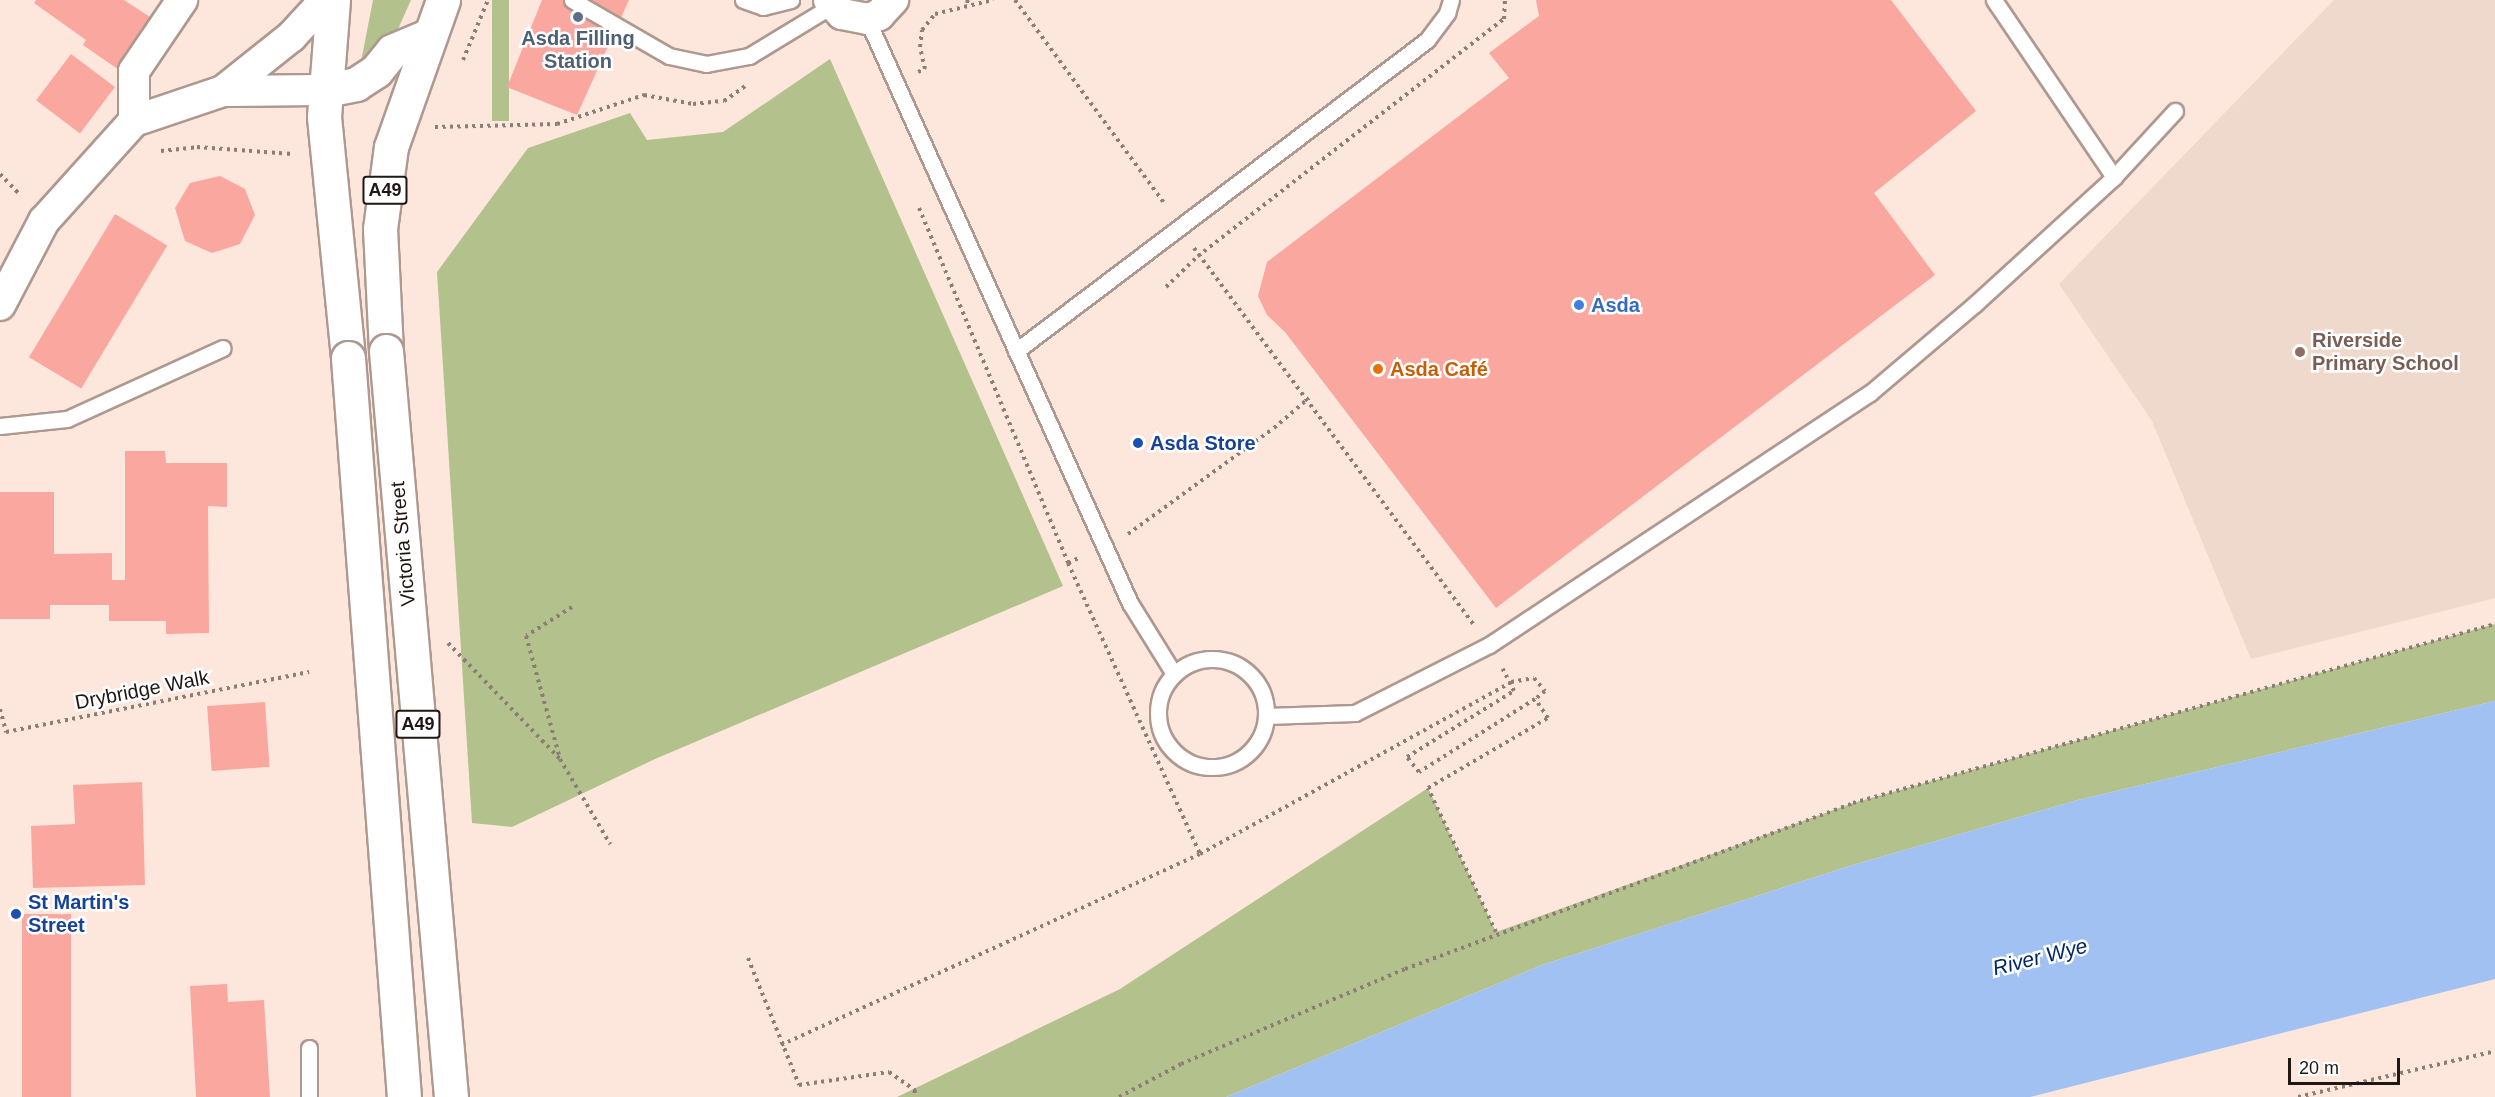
<!DOCTYPE html>
<meta charset="utf-8">
<style>
body{margin:0}
#map{position:relative;width:2495px;height:1097px;overflow:hidden;background:#fde6dc;font-family:Arial,sans-serif}
div>[style]{position:absolute}
[style*='--x']{left:calc(var(--x)*1px);top:calc(var(--y)*1px);width:calc(var(--w)*1px);rotate:calc(var(--a)*1deg)}
.education>*{inset:0;background:#efd8cc}
.green>*{inset:0;background:#b3c28c;transform-origin:0 0}
.water>*{inset:0;background:#a2c1f3}
.building>*{inset:0;background:#faa79f;transform-origin:0 0}
.path>*{height:4px;margin-top:-2px;transform-origin:0;background:repeating-linear-gradient(90deg,#8c7d76 0 3px,transparent 0 7.5px)}
.roads{filter:drop-shadow(2px 0 #ae9990) drop-shadow(-2px 0 #ae9990) drop-shadow(0 2px #ae9990) drop-shadow(0 -2px #ae9990)}
.lane>*{height:15px;margin:-7.5px;padding:0 7.5px;transform-origin:7.5px;border-radius:7.5px;background:#fff}
.lane>.ring{margin:-7.5px;padding:0;box-sizing:content-box;background:none;border:15px solid #fff;border-radius:50%}
.street>*{height:30px;margin:-15px;padding:0 15px;transform-origin:15px;border-radius:15px;background:#fff}
.highway>*{height:33px;margin:-16.5px;padding:0 16.5px;transform-origin:16.5px;border-radius:16.5px;background:#fff}
.bridges{filter:drop-shadow(2px 0 #ae9990) drop-shadow(-2px 0 #ae9990) drop-shadow(0 2px #ae9990) drop-shadow(0 -2px #ae9990)}
.highway-bridge>*{height:33px;margin:-16.5px;padding:0 16.5px;transform-origin:16.5px;border-radius:16.5px;background:#fff}
.dots>*{width:16px;height:16px;translate:-50% -50%;box-sizing:border-box;border:3px solid #fff;border-radius:50%}
span{translate:-50% -50%;white-space:nowrap;text-align:center;line-height:1.15;-webkit-text-stroke:5px #fff;paint-order:stroke}
.shield-label span{padding:2px 4px;background:#fff;border:2px solid;border-radius:4px;-webkit-text-stroke-width:0}
.shield-label{font-size:18px;color:#1f1713;font-weight:700}
.service-label{font-size:20px;color:#4e5e75;font-weight:700}
.shop-label{font-size:20px;color:#366cbe;font-weight:700}
.left{translate:0 -50%;text-align:left}
.education-label{font-size:20px;color:#785e54;font-weight:700}
.food-label{font-size:20px;color:#c56008;font-weight:700}
.transit-label{font-size:20px;color:#164399;font-weight:700}
.street-label{font-size:20px;color:#1f1713}
.water-label{font-size:21px;color:#00266b;font-style:italic}
.scale{position:absolute;left:2288px;top:1058px;width:112px;height:27px;box-sizing:border-box;border:3px solid #1f1713;border-top:0;padding-left:8px;font-size:18px;line-height:21px;white-space:nowrap;color:#1f1713;-webkit-text-stroke:4px #fff;paint-order:stroke}
</style>
<div id="map">
<div class="education">
<div style="clip-path:polygon(2334px 0,2495px 0,2495px 598px,2251px 659px,2152px 421px,2059px 284px)"></div>
</div>
<div class="green">
<div style="clip-path:polygon(373px 0,411px 0,394px 38px,360px 67px)"></div>
<div style="left:492px;top:0;width:17px;height:121px"></div>
<div style="clip-path:polygon(830px 59px,1063px 586px,655px 759px,512px 827px,472px 823px,437px 272px,528px 148px,630px 113px,647px 140px,723px 132px)"></div>
<div style="clip-path:polygon(2495px 624px,2495px 701px,2078px 800px,1856px 864px,1542px 965px,1226px 1097px,897px 1097px,1120px 989px,1428px 788px,1496px 932px,1853px 803px)"></div>
</div>
<div class="water">
<div style="clip-path:polygon(2495px 701px,2495px 979px,2030px 1097px,1226px 1097px,1542px 965px,1856px 864px,2078px 800px)"></div>
</div>
<div class="building">
<div style="clip-path:polygon(36px 0,124px 0,156px 21px,122px 72px,83px 45px,86px 40px,34px 3px)"></div>
<div style="clip-path:polygon(542px 0,629px 0,577px 115px,507px 87px)"></div>
<div style="clip-path:polygon(1536px 0,1891px 0,1976px 111px,1874px 193px,1935px 275px,1496px 608px,1285px 332px,1267px 315px,1258px 296px,1267px 262px,1509px 78px,1489px 53px,1539px 16px)"></div>
<div style="left:71px;top:54px;width:55px;height:58px;rotate:37deg"></div>
<div style="clip-path:polygon(220px 176px,245px 189px,255px 215px,240px 244px,212px 253px,185px 241px,175px 208px,190px 183px)"></div>
<div style="left:115px;top:214px;width:61px;height:167px;rotate:31deg"></div>
<div style="clip-path:polygon(125px 451px,165px 451px,166px 463px,227px 463px,227px 507px,208px 506px,209px 633px,166px 634px,166px 621px,109px 621px,109px 605px,50px 605px,50px 619px,0 619px,0 492px,54px 492px,54px 554px,112px 553px,112px 580px,125px 580px)"></div>
<div style="left:265px;top:702px;width:65px;height:58px;rotate:86deg"></div>
<div style="clip-path:polygon(142px 782px,145px 885px,33px 888px,31px 826px,75px 824px,73px 785px)"></div>
<div style="left:22px;top:914px;width:49px;height:183px"></div>
<div style="clip-path:polygon(227px 984px,228px 1002px,264px 1000px,270px 1097px,196px 1097px,190px 986px)"></div>
</div>
<div class="path">
<div style="--x:967;--y:0;--w:6;--a:72"></div>
<div style="--x:1015;--y:0;--w:253;--a:53.7"></div>
<div style="--x:463;--y:60;--w:65;--a:-67.4"></div>
<div style="--x:918;--y:72;--w:8;--a:-23"></div>
<div style="--x:925;--y:69;--w:23;--a:-103"></div>
<div style="--x:920;--y:47;--w:17;--a:-83"></div>
<div style="--x:922;--y:30;--w:21;--a:-51"></div>
<div style="--x:935;--y:14;--w:60;--a:-13.6"></div>
<div style="--x:435;--y:127;--w:122;--a:-1.4"></div>
<div style="--x:557;--y:124;--w:92;--a:-18.4"></div>
<div style="--x:644;--y:95;--w:50;--a:10.4"></div>
<div style="--x:693;--y:104;--w:31;--a:-6"></div>
<div style="--x:724;--y:101;--w:28;--a:-35"></div>
<div style="--x:161;--y:151;--w:36;--a:-6"></div>
<div style="--x:197;--y:147;--w:96;--a:4.2"></div>
<div style="--x:0;--y:174;--w:30;--a:46"></div>
<div style="--x:919;--y:208;--w:385;--a:67.2"></div>
<div style="--x:1068;--y:563;--w:320;--a:65.6"></div>
<div style="--x:1194;--y:248;--w:470;--a:53.4"></div>
<div style="--x:1166;--y:287;--w:45;--a:-44.1"></div>
<div style="--x:1198;--y:256;--w:387;--a:-37.8"></div>
<div style="--x:1504;--y:19;--w:19;--a:-87"></div>
<div style="--x:1128;--y:534;--w:180;--a:-36"></div>
<div style="--x:1274;--y:428;--w:46;--a:-40.6"></div>
<div style="--x:1068;--y:563;--w:14;--a:-25"></div>
<div style="--x:572;--y:607;--w:54;--a:147.8"></div>
<div style="--x:526;--y:636;--w:128;--a:74.5"></div>
<div style="--x:560;--y:759;--w:99;--a:59.5"></div>
<div style="--x:448;--y:643;--w:161;--a:46"></div>
<div style="--x:0;--y:709;--w:24;--a:75"></div>
<div style="--x:6;--y:732;--w:309;--a:-11.2"></div>
<div style="--x:1496;--y:932;--w:159;--a:-115.3"></div>
<div style="--x:1428;--y:788;--w:139;--a:-30.3"></div>
<div style="--x:1548;--y:718;--w:23;--a:-124"></div>
<div style="--x:1535;--y:699;--w:137;--a:147.8"></div>
<div style="--x:1419;--y:772;--w:19;--a:-129"></div>
<div style="--x:1407;--y:757;--w:126;--a:-31.7"></div>
<div style="--x:1514;--y:691;--w:25;--a:-117"></div>
<div style="--x:748;--y:958;--w:137;--a:68.1"></div>
<div style="--x:799;--y:1085;--w:91;--a:-8.2"></div>
<div style="--x:889;--y:1072;--w:32;--a:35"></div>
<div style="--x:915;--y:1090;--w:7;--a:98"></div>
<div style="--x:781;--y:1045;--w:460;--a:-24.5"></div>
<div style="--x:1200;--y:854;--w:355;--a:-28.9"></div>
<div style="--x:1511;--y:682;--w:23;--a:-10"></div>
<div style="--x:1534;--y:678;--w:17;--a:50"></div>
<div style="--x:1545;--y:691;--w:13;--a:141"></div>
<div style="--x:1119;--y:1097;--w:70;--a:-28"></div>
<div style="--x:1181;--y:1064;--w:243;--a:-23"></div>
<div style="--x:1405;--y:969;--w:478;--a:-20.3"></div>
<div style="--x:1853;--y:803;--w:666;--a:-15.58"></div>
<div style="--x:2298;--y:1097;--w:202;--a:-13.1"></div>
</div>
<div class="roads">
<div class="lane">
<div style="--x:572;--y:0;--w:112;--a:30"></div>
<div style="--x:669;--y:56;--w:38;--a:12"></div>
<div style="--x:706;--y:64;--w:44;--a:-10.5"></div>
<div style="--x:749;--y:56;--w:98;--a:-31.3"></div>
<div style="--x:743;--y:0;--w:21;--a:19"></div>
<div style="--x:763;--y:7;--w:29;--a:-14"></div>
<div style="--x:1994;--y:0;--w:214;--a:55.9"></div>
<div style="--x:867;--y:19;--w:640;--a:65.76"></div>
<div style="--x:1130;--y:603;--w:84;--a:58.2"></div>
<div style="--x:1016;--y:351;--w:515;--a:-37.11"></div>
<div style="--x:1427;--y:40;--w:34;--a:-53"></div>
<div style="--x:1447;--y:13;--w:14;--a:-73"></div>
<div style="--x:0;--y:426;--w:67;--a:-6"></div>
<div style="--x:67;--y:419;--w:171;--a:-24.5"></div>
<div class="ring" style="left:1158px;top:659px;width:93px;height:93px"></div>
<div style="--x:1266;--y:716;--w:89;--a:-1.9"></div>
<div style="--x:1355;--y:713;--w:150;--a:-26.9"></div>
<div style="--x:1489;--y:645;--w:457;--a:-33.5"></div>
<div style="--x:1870;--y:393;--w:138;--a:-40.3"></div>
<div style="--x:1975;--y:304;--w:188;--a:-42.4"></div>
<div style="--x:2114;--y:177;--w:90;--a:-47.3"></div>
<div style="--x:309;--y:1048;--w:49;--a:90"></div>
</div>
<div class="street">
<div style="--x:829;--y:0;--w:19;--a:47"></div>
<div style="--x:842;--y:14;--w:25;--a:11"></div>
<div style="--x:867;--y:19;--w:13;--a:-18"></div>
<div style="--x:879;--y:15;--w:21;--a:-47"></div>
<div style="--x:223;--y:91;--w:103;--a:-0.6"></div>
<div style="--x:134;--y:121;--w:50;--a:-90"></div>
<div style="--x:134;--y:71;--w:86;--a:-55.9"></div>
<div style="--x:0;--y:305;--w:95;--a:-62.4"></div>
<div style="--x:44;--y:221;--w:135;--a:-48"></div>
<div style="--x:134;--y:121;--w:94;--a:-18.6"></div>
<div style="--x:223;--y:91;--w:87;--a:-38.5"></div>
<div style="--x:291;--y:37;--w:50;--a:-47.4"></div>
</div>
<div class="highway">
<div style="--x:333;--y:0;--w:117;--a:94.4"></div>
<div style="--x:324;--y:117;--w:242;--a:84.3"></div>
<div style="--x:326;--y:90;--w:31;--a:-11"></div>
<div style="--x:356;--y:84;--w:24;--a:-33"></div>
<div style="--x:376;--y:71;--w:26;--a:-51"></div>
<div style="--x:392;--y:51;--w:38;--a:-23"></div>
<div style="--x:386;--y:351;--w:122;--a:-92.8"></div>
<div style="--x:380;--y:229;--w:83;--a:-82.4"></div>
<div style="--x:391;--y:147;--w:156;--a:-70.5"></div>
</div>
</div>
<div class="bridges">
<div class="highway-bridge">
<div style="--x:386;--y:351;--w:749;--a:85.02"></div>
<div style="--x:348;--y:358;--w:741;--a:85.67"></div>
</div>
</div>
<div class="dots">
<div style="left:578px;top:17px;background:#5c6f8a"></div>
<div style="left:1579px;top:305px;background:#3f7fe0"></div>
<div style="left:2300px;top:352px;background:#8d6e63"></div>
<div style="left:1378px;top:369px;background:#e8710a"></div>
<div style="left:1138px;top:443px;background:#1a4fb4"></div>
<div style="left:16px;top:914px;background:#1a4fb4"></div>
</div>
<div class="shield-label">
<span style="left:385px;top:190px">A49</span>
<span style="left:418px;top:724px">A49</span>
</div>
<div class="service-label">
<span style="left:578px;top:50px">Asda Filling<br>Station</span>
</div>
<div class="shop-label">
<span class="left" style="left:1591px;top:305px">Asda</span>
</div>
<div class="education-label">
<span class="left" style="left:2312px;top:352px">Riverside<br>Primary School</span>
</div>
<div class="food-label">
<span class="left" style="left:1390px;top:369px">Asda Café</span>
</div>
<div class="transit-label">
<span class="left" style="left:1150px;top:443px">Asda Store</span>
<span class="left" style="left:28px;top:914px">St Martin's<br>Street</span>
</div>
<div class="street-label">
<span style="left:403px;top:544px;rotate:-95deg">Victoria Street</span>
<span style="left:142px;top:690px;rotate:-11deg">Drybridge Walk</span>
</div>
<div class="water-label">
<span style="left:2040px;top:957px;rotate:-14deg">River Wye</span>
</div>
<div class="scale">20 m</div>
</div>
